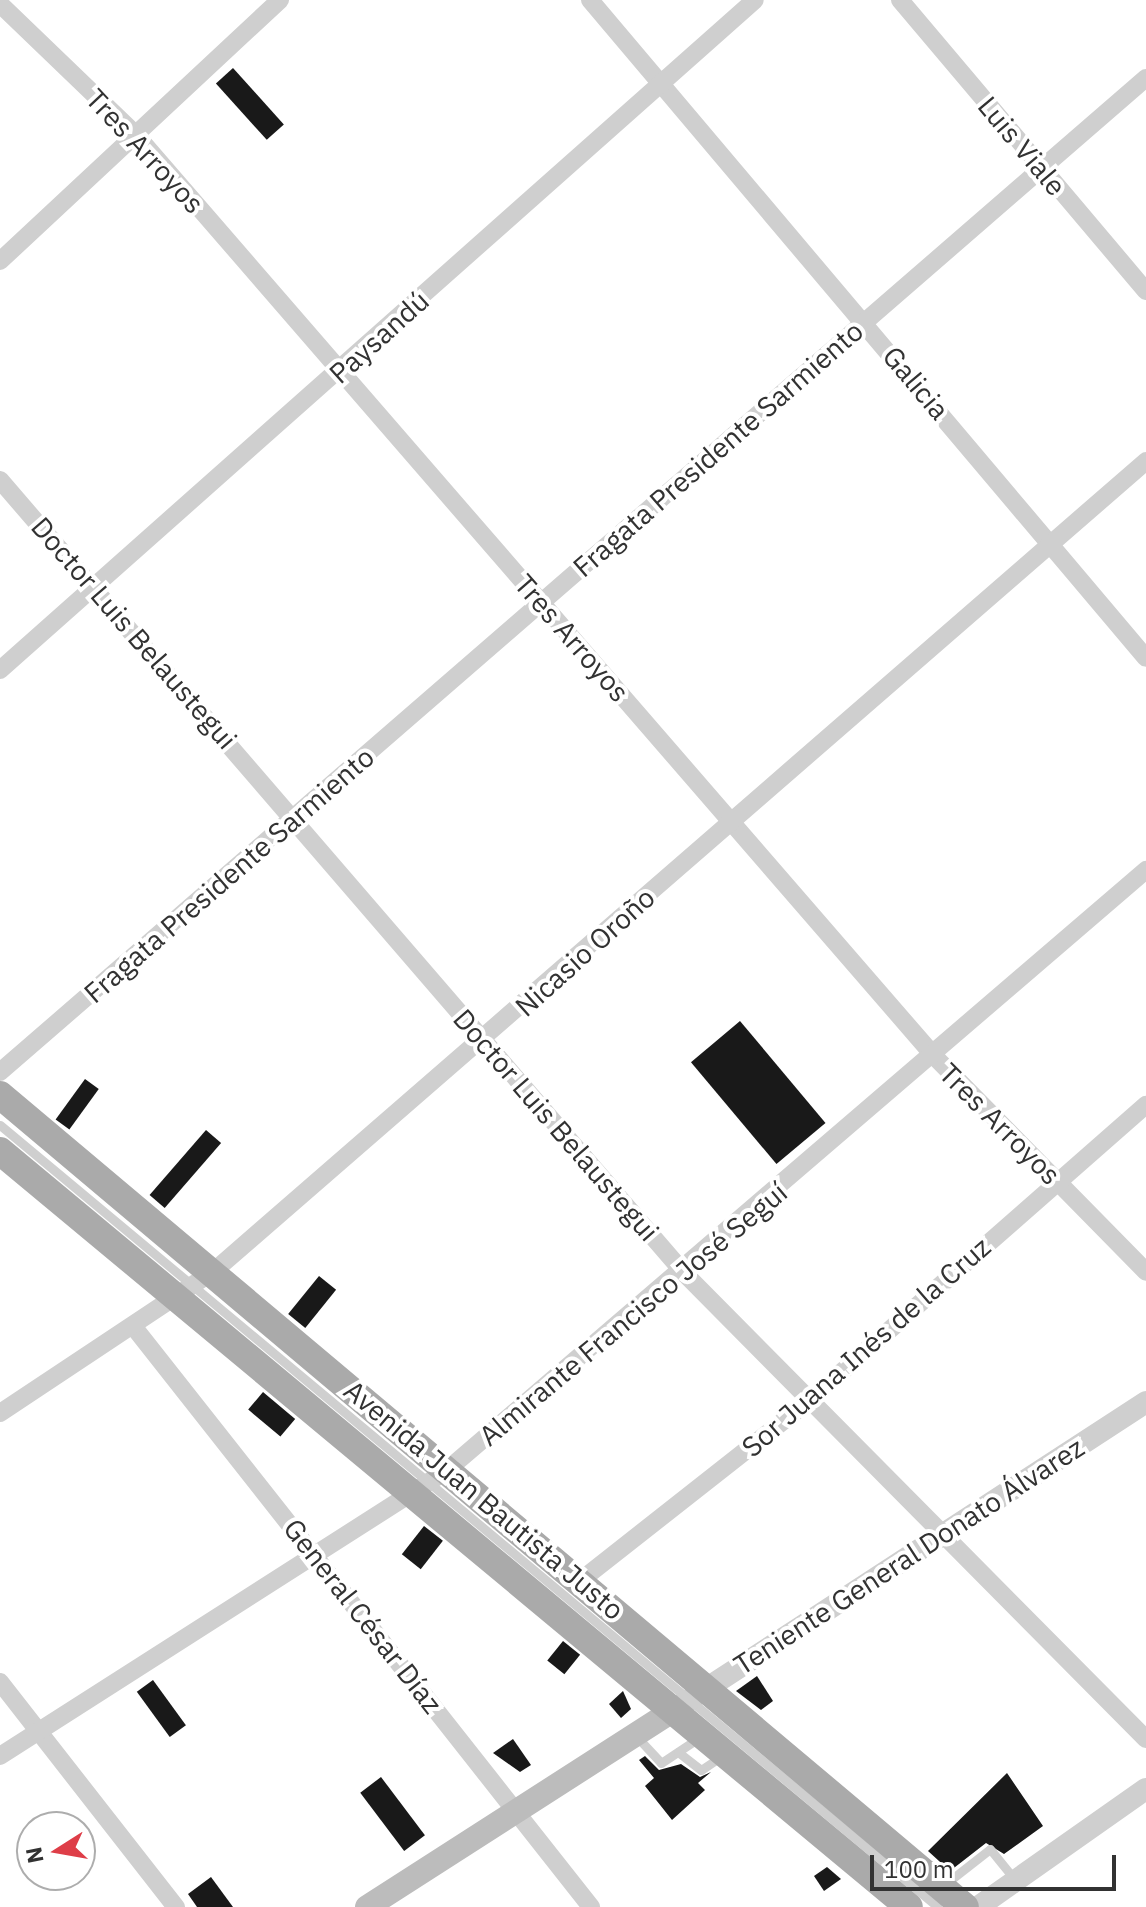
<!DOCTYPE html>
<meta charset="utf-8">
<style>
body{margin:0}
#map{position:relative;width:1146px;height:1907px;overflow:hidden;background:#fff;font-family:"IBM Plex Sans",sans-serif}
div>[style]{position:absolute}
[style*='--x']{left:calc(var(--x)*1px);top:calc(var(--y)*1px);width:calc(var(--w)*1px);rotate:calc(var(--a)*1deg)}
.building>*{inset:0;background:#191919;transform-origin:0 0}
.service>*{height:9px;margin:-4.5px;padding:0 4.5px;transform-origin:4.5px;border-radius:4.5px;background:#cfcfcf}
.minor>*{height:18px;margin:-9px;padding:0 9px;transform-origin:9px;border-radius:9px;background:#cfcfcf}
.tertiary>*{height:22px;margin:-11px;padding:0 11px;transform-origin:11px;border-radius:11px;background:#cfcfcf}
.secondary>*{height:24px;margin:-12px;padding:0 12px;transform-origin:12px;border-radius:12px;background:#bcbcbc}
.primary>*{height:28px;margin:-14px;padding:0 14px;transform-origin:14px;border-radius:14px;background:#aaa}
span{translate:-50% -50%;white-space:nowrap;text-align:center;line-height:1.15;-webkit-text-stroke:8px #fff;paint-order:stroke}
.street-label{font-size:28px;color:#323232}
.north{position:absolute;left:16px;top:1811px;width:80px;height:80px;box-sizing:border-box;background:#fff;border:2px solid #adadad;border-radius:50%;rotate:259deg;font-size:22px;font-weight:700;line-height:32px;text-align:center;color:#323232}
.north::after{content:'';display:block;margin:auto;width:28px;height:36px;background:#de3e48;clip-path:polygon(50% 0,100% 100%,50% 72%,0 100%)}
.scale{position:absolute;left:870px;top:1855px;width:246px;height:36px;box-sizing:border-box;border:4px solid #323232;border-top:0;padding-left:10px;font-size:24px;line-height:28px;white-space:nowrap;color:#323232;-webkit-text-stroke:6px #fff;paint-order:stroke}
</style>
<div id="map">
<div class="building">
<div style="left:233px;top:68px;width:76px;height:23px;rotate:48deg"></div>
<div style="left:740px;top:1021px;width:133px;height:64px;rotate:50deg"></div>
<div style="left:85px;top:1079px;width:17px;height:50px;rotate:36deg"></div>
<div style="left:206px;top:1130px;width:20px;height:86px;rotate:41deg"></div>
<div style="left:319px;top:1276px;width:22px;height:49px;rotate:39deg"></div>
<div style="left:263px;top:1392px;width:42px;height:23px;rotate:40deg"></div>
<div style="left:424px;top:1526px;width:24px;height:36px;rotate:38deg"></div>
<div style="left:563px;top:1641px;width:22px;height:25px;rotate:39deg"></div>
<div style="clip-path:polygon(757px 1676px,773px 1701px,761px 1710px,736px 1691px)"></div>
<div style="left:153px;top:1680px;width:56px;height:20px;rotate:54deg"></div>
<div style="clip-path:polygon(623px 1691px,631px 1709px,621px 1718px,609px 1704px)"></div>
<div style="clip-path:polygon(513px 1739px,531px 1765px,520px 1772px,493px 1753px)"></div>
<div style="clip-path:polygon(645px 1756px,659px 1770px,681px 1764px,700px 1777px,711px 1772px,698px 1783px,705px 1790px,672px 1820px,645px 1786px,654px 1778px,639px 1760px)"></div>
<div style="clip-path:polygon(1007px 1773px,1043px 1826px,1004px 1854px,986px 1843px,950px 1871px,928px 1851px)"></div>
<div style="left:381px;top:1777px;width:73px;height:26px;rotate:53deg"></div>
<div style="clip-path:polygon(827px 1867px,841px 1879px,824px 1891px,814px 1876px)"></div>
<div style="clip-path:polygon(211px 1877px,233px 1907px,197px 1907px,188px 1894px)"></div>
</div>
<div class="service">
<div style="--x:0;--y:1125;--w:1221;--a:39.82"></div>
<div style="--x:637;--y:1737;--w:35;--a:47"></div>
<div style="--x:661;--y:1763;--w:47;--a:-33.7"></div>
<div style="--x:678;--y:1752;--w:29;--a:38"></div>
<div style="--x:701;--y:1770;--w:23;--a:-34"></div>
<div style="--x:944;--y:1885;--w:58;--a:-38"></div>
<div style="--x:990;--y:1849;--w:38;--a:51"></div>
</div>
<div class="minor">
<div style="--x:590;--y:0;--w:861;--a:49.8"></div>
<div style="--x:900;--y:0;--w:381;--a:49.8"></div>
<div style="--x:0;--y:4;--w:189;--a:43.9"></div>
<div style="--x:136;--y:135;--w:1220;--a:49.09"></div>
<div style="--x:935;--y:1057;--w:301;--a:45.5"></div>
<div style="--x:0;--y:261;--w:383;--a:-43"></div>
<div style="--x:0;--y:480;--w:1047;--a:49.22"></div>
<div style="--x:684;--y:1273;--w:656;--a:45.25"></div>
<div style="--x:0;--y:670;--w:1009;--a:-41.59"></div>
<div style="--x:0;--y:1072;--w:1517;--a:-40.94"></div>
<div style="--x:133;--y:1326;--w:740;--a:51.75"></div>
<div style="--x:0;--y:1413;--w:257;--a:-33.6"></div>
<div style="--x:214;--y:1271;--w:1235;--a:-40.99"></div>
<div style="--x:580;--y:1581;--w:294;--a:-38.2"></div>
<div style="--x:811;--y:1399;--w:446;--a:-41.3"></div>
<div style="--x:0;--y:1682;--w:286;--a:52"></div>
<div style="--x:0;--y:1756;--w:529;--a:-32.58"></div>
<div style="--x:446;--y:1471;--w:923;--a:-40.65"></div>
</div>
<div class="tertiary">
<div style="--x:672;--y:1711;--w:566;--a:-33.1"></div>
<div style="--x:978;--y:1907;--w:205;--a:-35.1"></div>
</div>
<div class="secondary">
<div style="--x:367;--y:1907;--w:363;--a:-32.7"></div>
</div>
<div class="primary">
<div style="--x:0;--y:1095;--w:1261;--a:40.08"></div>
<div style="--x:0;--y:1151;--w:1182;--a:39.75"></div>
</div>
<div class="street-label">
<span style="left:1022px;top:146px;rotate:50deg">Luis Viale</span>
<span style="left:145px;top:151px;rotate:47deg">Tres Arroyos</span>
<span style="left:379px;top:337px;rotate:-42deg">Paysandú</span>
<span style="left:916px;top:383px;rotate:50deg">Galicia</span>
<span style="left:718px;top:449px;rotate:-41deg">Fragata Presidente Sarmiento</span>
<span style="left:134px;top:633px;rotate:49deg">Doctor Luis Belaustegui</span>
<span style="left:572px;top:638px;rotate:49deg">Tres Arroyos</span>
<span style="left:229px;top:875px;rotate:-41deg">Fragata Presidente Sarmiento</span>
<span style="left:585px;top:952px;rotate:-42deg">Nicasio Oroño</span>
<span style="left:1000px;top:1124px;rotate:45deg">Tres Arroyos</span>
<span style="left:556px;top:1125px;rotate:49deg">Doctor Luis Belaustegui</span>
<span style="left:633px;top:1314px;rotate:-40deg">Almirante Francisco José Seguí</span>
<span style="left:866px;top:1347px;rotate:-41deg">Sor Juana Inés de la Cruz</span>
<span style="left:484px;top:1500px;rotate:40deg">Avenida Juan Bautista Justo</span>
<span style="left:909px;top:1556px;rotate:-33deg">Teniente General Donato Álvarez</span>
<span style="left:363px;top:1616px;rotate:52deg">General César Díaz</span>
</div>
<div class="north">N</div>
<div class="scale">100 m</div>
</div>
